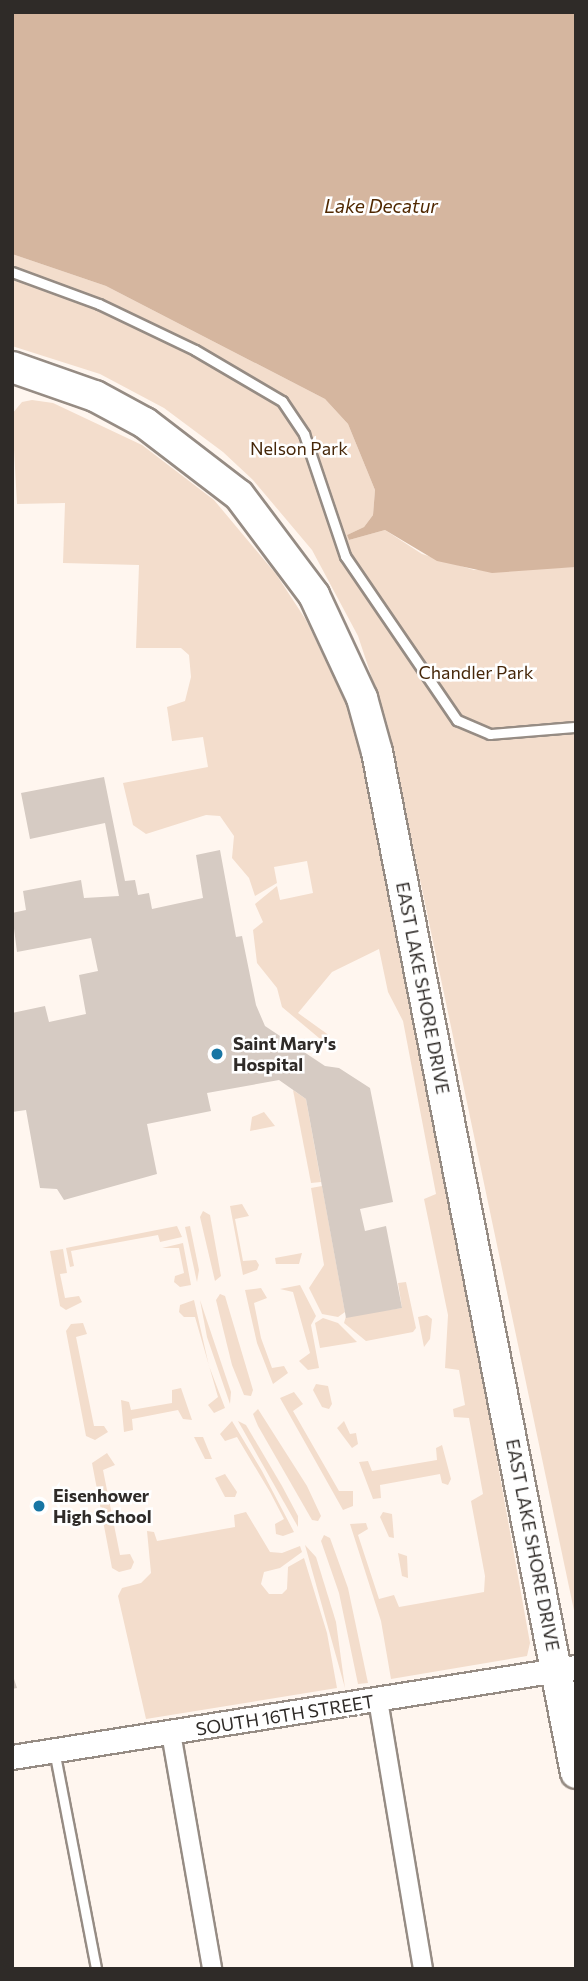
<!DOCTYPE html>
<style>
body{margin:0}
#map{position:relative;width:588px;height:1981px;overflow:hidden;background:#fff6ef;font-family:Commissioner,sans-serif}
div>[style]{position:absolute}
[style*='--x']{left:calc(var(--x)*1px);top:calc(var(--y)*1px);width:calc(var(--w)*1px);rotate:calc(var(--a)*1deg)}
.green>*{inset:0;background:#f3ddcc}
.water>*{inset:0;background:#d5b69f}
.building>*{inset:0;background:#d6cbc3}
.roads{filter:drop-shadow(2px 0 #968c84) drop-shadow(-2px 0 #968c84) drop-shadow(0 2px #968c84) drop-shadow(0 -2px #968c84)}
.service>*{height:9px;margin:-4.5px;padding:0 4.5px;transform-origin:4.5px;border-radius:4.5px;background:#fff}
.minor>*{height:18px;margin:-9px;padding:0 9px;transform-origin:9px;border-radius:9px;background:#fff}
.tertiary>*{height:23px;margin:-11.5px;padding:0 11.5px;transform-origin:11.5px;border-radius:11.5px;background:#fff}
.primary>*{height:30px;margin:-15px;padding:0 15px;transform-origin:15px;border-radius:15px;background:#fff}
.dots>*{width:19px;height:19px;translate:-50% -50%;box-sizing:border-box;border:4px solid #fff;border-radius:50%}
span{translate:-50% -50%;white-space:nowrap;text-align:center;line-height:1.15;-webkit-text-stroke:5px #fff;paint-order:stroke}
.park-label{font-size:18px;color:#462709}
.street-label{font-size:18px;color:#2f2b28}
.poi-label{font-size:18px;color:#2f2b28;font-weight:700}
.left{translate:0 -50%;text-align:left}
.water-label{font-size:19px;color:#502800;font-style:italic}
.frame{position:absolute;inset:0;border:14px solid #2f2b28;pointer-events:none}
</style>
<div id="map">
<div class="green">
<div style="clip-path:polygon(12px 254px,106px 286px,325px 399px,348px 424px,375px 490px,373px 515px,364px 527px,347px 535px,349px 540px,385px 530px,422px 554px,474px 570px,576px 567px,576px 1620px,387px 723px,358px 636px,312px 550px,253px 480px,223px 452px,164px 408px,100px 374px,12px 346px)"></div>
<div style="clip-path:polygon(32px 400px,53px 403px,142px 445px,214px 500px,276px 574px,306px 620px,347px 706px,371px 791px,443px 1159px,530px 1643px,527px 1656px,391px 1679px,381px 1621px,350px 1524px,366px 1523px,368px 1529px,358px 1535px,379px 1599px,394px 1595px,399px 1607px,484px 1592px,485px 1576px,471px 1501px,483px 1494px,469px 1418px,454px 1417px,453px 1409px,465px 1405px,459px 1370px,445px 1368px,448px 1315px,424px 1199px,436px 1194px,403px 1021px,388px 992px,379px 949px,332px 972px,298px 1013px,330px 1036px,325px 1043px,282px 1007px,277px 988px,257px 963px,253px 930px,263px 922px,255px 904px,277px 886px,280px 900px,313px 893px,307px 861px,274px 867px,277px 883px,255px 896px,249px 878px,232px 858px,234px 836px,220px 816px,206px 815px,146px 834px,133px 825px,123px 783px,208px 767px,203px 737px,172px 741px,167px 707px,185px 701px,191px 677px,189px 655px,181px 648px,136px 648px,139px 565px,63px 563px,65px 503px,17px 504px,12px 414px,22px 402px)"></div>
<div style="clip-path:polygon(293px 1090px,306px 1099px,321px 1182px,311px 1183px)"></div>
<div style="clip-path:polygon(264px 1112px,275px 1126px,250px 1131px,252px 1117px)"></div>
<div style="clip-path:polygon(322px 1186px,345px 1312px,338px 1317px,322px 1314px,309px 1288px,324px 1265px,311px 1188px)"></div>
<div style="clip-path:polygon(242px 1204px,249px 1216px,235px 1219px,243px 1261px,256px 1260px,259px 1265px,257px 1270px,243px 1275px,230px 1206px)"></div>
<div style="clip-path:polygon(203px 1211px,210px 1215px,221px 1276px,215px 1281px,200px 1217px)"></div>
<div style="clip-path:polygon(177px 1226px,182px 1237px,160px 1242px,158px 1235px,71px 1251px,74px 1266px,70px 1267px,66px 1248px)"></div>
<div style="clip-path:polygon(190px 1226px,199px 1270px,197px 1282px,185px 1227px)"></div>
<div style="clip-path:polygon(183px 1243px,191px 1285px,180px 1287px,174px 1282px,175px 1276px,184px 1273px,179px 1248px,162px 1248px)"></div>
<div style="clip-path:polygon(63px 1249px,67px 1273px,60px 1274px,65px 1298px,79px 1296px,82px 1302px,66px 1310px,60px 1306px,50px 1251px)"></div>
<div style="clip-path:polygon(302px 1253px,299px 1264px,276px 1264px,275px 1258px)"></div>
<div style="clip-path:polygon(406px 1282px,416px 1328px,413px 1332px,366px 1341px,344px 1323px,346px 1316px,402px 1308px,398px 1283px)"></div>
<div style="clip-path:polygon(300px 1285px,316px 1316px,311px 1325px,319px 1368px,308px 1370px,299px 1361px,310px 1353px,293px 1292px,280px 1289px)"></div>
<div style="clip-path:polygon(261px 1288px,267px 1298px,254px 1303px,261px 1338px,272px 1368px,284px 1366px,288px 1373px,273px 1384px,257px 1343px,245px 1290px)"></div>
<div style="clip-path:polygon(220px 1294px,225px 1296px,253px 1390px,251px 1396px,244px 1395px,232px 1365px,216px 1300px)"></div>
<div style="clip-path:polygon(194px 1300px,209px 1366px,225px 1408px,214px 1413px,208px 1405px,218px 1397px,195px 1317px,184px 1317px,179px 1312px,180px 1305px)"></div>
<div style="clip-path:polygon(200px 1300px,231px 1392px,230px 1404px,207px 1337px)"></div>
<div style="clip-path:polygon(427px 1315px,432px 1319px,430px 1339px,424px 1347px,418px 1317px)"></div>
<div style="clip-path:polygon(323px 1318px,338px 1323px,357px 1342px,320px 1348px,315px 1323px)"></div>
<div style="clip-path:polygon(83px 1323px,87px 1334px,76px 1337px,94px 1426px,104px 1426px,108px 1432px,95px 1440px,86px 1436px,66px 1331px,71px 1324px)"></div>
<div style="clip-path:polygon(316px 1384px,328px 1386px,332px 1404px,329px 1409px,322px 1407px,313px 1390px)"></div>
<div style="clip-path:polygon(181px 1388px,192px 1420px,183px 1419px,178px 1410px,132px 1419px,133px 1430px,124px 1432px,121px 1400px,129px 1402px,131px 1410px,172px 1403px,172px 1390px)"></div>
<div style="clip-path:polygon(294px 1392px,303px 1404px,293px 1411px,339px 1491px,353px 1491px,353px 1506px,343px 1510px,280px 1398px)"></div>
<div style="clip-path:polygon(258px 1409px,307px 1486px,321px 1516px,318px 1521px,312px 1520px,258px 1426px,253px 1414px)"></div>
<div style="clip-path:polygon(232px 1421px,262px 1471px,294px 1532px,283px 1536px,276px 1534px,275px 1524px,284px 1519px,270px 1492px,237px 1437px,225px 1441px,220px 1434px)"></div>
<div style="clip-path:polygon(238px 1421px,246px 1425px,282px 1486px,298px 1516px,298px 1527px)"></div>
<div style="clip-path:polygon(344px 1421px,350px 1434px,356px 1433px,358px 1444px,352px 1448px,337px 1428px)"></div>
<div style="clip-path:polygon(194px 1437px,203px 1437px,212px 1459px,205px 1459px)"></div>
<div style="clip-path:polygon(442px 1445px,451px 1479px,448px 1485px,442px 1483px,440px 1474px,380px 1485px,381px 1498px,373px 1499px,359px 1462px,368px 1461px,372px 1471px,437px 1460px,436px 1448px)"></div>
<div style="clip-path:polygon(107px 1453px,115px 1465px,103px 1470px,120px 1555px,130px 1554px,134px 1562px,131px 1569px,119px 1572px,112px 1568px,92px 1463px)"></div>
<div style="clip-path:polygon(225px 1474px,237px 1492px,235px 1497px,225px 1497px,215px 1478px)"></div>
<div style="clip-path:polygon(246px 1512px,270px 1552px,282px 1553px,300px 1546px,302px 1552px,280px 1568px,264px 1572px,261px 1584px,269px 1594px,282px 1594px,287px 1589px,288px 1567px,304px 1558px,327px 1633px,337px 1688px,146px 1719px,118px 1596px,122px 1588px,141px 1583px,151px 1573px,147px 1531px,154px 1532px,157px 1541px,235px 1527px,234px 1515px)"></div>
<div style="clip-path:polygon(383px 1512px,392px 1514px,394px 1538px,389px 1537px,380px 1517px)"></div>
<div style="clip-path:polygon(324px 1535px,330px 1538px,348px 1588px,368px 1683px,358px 1684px,339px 1593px,321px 1541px)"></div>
<div style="clip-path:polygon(305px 1545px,316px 1557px,336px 1622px,345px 1688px)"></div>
<div style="clip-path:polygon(398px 1553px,407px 1556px,408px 1578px,402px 1576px)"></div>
</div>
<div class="water">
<div style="clip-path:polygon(12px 12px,576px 12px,576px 567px,492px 573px,437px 561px,385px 530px,349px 540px,347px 535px,364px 527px,373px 515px,375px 490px,348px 424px,325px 399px,106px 286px,12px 254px)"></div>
</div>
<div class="building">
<div style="clip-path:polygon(104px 777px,125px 881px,135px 880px,138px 895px,149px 893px,152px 909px,203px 898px,196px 855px,220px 850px,236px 937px,242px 936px,256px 1005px,265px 1026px,325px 1066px,339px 1068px,370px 1088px,393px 1202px,360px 1209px,365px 1231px,386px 1226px,402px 1308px,346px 1318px,306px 1099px,279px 1080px,207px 1093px,211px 1111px,147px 1124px,157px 1174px,64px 1200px,57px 1189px,40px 1188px,26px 1110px,12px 1112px,12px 1013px,45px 1006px,49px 1022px,86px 1014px,79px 975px,98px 971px,91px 938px,17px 952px,12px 913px,26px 910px,23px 891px,81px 880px,84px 898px,119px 896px,105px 823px,30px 839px,21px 793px)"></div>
<div style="clip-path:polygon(12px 1673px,17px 1688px,12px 1689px)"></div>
</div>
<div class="roads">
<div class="service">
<div style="--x:12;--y:272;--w:93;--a:20.2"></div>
<div style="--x:99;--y:304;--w:106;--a:25.6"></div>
<div style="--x:195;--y:350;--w:101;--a:30.4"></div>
<div style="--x:282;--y:401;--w:40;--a:56"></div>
<div style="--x:304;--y:434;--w:129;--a:71.4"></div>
<div style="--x:345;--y:556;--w:199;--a:55.7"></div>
<div style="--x:457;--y:720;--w:36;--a:23"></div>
<div style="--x:490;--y:734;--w:86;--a:-4.7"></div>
<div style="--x:54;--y:1750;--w:223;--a:79.1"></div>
</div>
<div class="minor">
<div style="--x:378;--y:1700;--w:273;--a:80.5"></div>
<div style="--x:171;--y:1733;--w:240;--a:80.1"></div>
</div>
<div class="tertiary">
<div style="--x:12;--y:1757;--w:571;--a:-9.07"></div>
</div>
<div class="primary">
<div style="--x:12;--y:367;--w:88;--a:19.3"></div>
<div style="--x:95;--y:396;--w:57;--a:28.4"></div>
<div style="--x:145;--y:423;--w:118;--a:37.5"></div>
<div style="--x:239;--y:495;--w:125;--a:53.1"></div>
<div style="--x:314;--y:595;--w:114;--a:65"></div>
<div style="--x:362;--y:698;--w:56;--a:74.5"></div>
<div style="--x:377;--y:752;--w:1040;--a:78.97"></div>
</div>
</div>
<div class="dots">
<div style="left:217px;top:1054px;background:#1876a4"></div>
<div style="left:39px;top:1506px;background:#1876a4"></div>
</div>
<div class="park-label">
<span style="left:299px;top:448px">Nelson Park</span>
<span style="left:476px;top:672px">Chandler Park</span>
</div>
<div class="street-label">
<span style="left:423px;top:988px;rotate:79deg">EAST LAKE SHORE DRIVE</span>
<span style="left:533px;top:1545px;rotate:79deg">EAST LAKE SHORE DRIVE</span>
<span style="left:285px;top:1715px;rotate:-9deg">SOUTH 16TH STREET</span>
</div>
<div class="poi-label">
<span class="left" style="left:233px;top:1054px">Saint Mary's<br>Hospital</span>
<span class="left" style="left:53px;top:1506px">Eisenhower<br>High School</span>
</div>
<div class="water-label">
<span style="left:381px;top:206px">Lake Decatur</span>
</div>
<div class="frame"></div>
</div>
